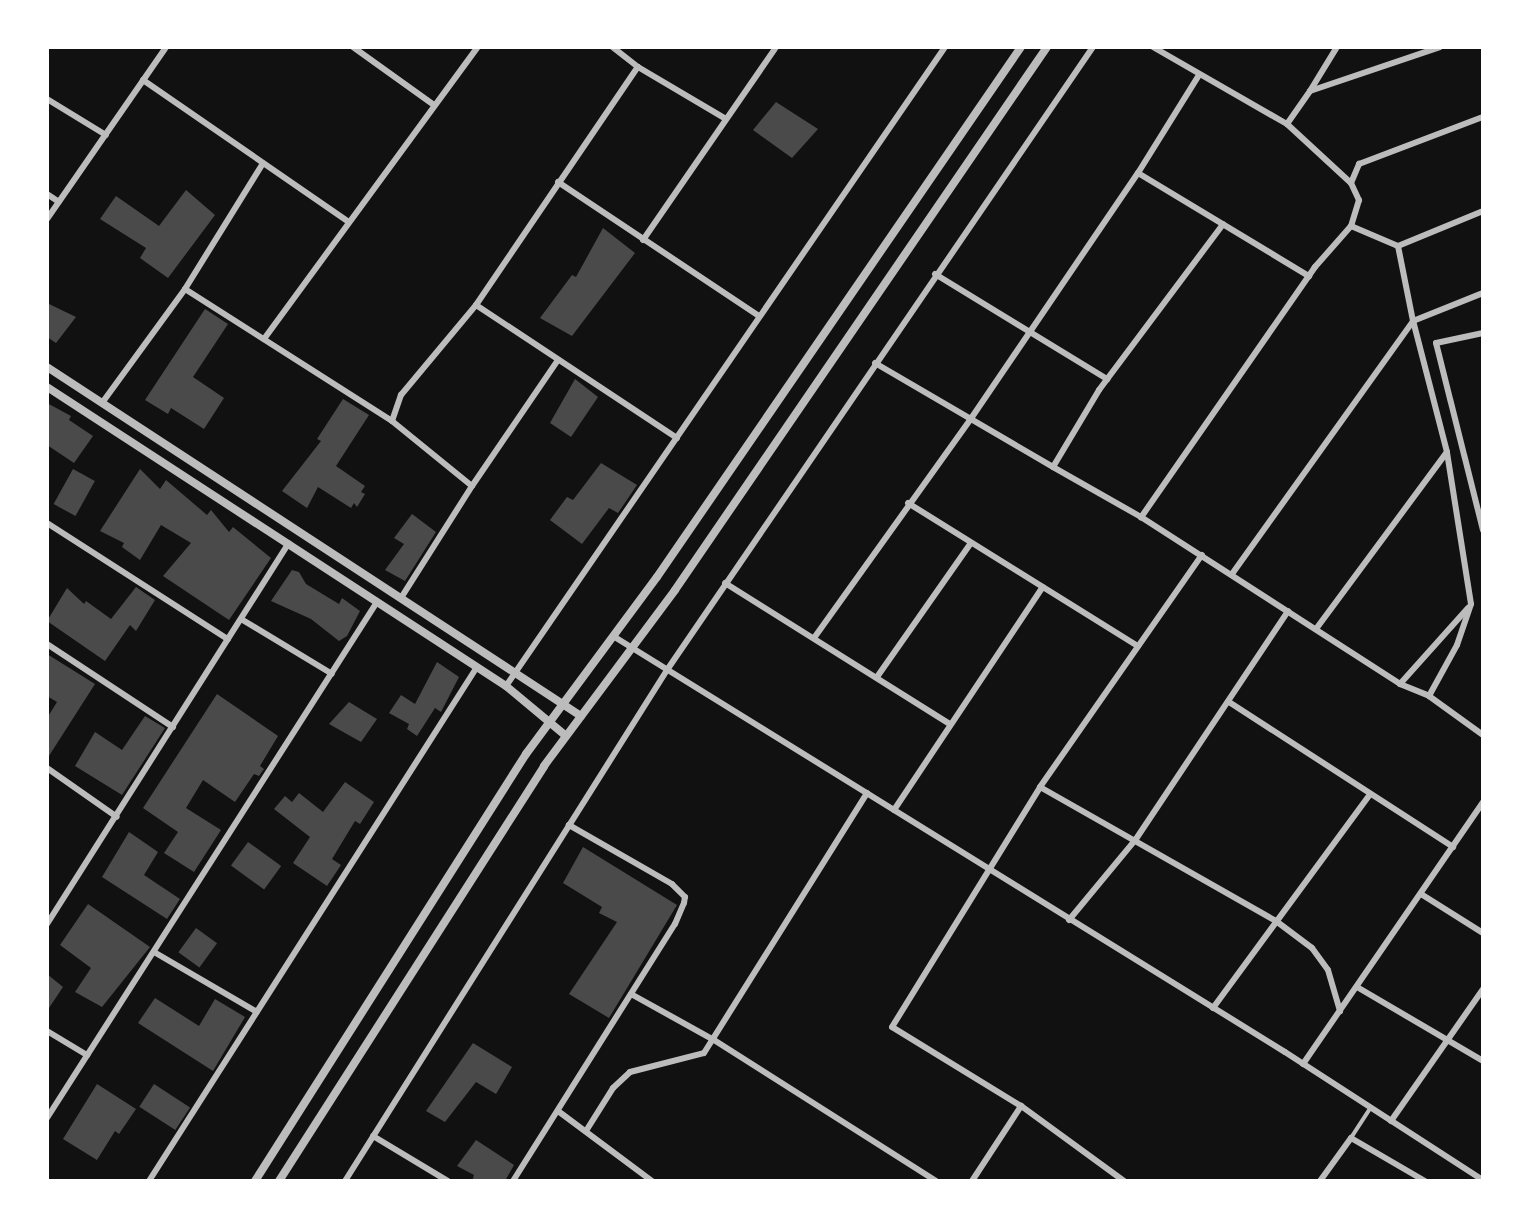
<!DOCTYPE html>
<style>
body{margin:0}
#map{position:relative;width:1530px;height:1228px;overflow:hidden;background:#111;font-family:Signika,sans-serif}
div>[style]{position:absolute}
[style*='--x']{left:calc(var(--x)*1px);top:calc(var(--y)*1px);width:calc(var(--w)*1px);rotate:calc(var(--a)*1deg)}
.building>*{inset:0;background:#4a4a4a;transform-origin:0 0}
.service>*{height:3.5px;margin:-1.75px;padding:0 1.75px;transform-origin:1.75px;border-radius:1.75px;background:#bcbcbc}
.minor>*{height:6px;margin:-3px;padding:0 3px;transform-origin:3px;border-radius:3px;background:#bcbcbc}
.tertiary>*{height:8px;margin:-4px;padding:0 4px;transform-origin:4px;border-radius:4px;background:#bcbcbc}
span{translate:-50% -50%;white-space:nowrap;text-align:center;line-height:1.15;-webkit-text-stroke:5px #fff;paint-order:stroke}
.frame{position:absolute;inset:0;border:49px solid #fff;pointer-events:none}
</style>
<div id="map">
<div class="building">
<div style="clip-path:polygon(776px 102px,818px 129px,792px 158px,753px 130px)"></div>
<div style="clip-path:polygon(186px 190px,215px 215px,168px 278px,140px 258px,146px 248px,100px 219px,116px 196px,159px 226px)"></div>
<div style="clip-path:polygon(603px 228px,635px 253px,572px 336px,540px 318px,572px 275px,576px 277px)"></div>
<div style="clip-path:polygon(47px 303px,76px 317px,56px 343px,47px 337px)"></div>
<div style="clip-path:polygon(205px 309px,228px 324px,193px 377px,224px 398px,204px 429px,171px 408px,168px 414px,145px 400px)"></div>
<div style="clip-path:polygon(575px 379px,598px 397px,571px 437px,550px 423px)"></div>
<div style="clip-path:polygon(343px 399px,369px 415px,336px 466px,365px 486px,361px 492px,365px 494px,357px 507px,354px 503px,351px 508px,318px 487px,307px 508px,282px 491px,321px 441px,317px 439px)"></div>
<div style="clip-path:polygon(47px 403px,71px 416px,69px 420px,93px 436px,74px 463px,47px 445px)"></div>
<div style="clip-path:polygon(601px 463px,637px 485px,618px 513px,609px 508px,582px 544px,550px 520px,567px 497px,573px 500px)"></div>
<div style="left:73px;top:469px;width:25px;height:40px;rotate:29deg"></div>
<div style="clip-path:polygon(140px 469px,160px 489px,166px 480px,207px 515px,211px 510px,229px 532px,233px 527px,271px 558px,229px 620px,163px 576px,191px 543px,161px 525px,140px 560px,122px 547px,124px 543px,100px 531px)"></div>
<div style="clip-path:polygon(412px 514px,436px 532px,405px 581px,385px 570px,404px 544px,394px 538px)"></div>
<div style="clip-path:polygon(292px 570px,299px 572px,306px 584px,339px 604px,342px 598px,360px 611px,347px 636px,339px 641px,311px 619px,271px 601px)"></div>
<div style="clip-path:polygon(136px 587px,155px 600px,136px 631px,130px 625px,105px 661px,47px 621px,67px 588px,84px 604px,86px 601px,111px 619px)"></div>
<div style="clip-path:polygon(47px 654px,95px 684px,47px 759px,47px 718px,57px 702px,47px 696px)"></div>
<div style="clip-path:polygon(437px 662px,459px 677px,441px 712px,435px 708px,417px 736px,407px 729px,409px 724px,389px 713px,401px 695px,415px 704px)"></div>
<div style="clip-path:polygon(217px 694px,278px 736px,260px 766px,264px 769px,259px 776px,254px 774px,235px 802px,203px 780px,186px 808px,221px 830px,194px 872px,164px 853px,178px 832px,143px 808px)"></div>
<div style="clip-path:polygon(349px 702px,377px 719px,361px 742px,329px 724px)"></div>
<div style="clip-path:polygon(145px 716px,165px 728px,122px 795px,75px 766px,95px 732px,122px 750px)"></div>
<div style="clip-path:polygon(345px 782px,374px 802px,360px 824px,355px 821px,332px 859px,341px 865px,327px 886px,293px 863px,310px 837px,274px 809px,285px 796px,292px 802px,299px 793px,323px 812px)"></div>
<div style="clip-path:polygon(129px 832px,158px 852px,144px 875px,180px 899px,167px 919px,102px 877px)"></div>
<div style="left:248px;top:842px;width:41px;height:29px;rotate:36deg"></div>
<div style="clip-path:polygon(583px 847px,677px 905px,609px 1018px,569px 994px,617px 922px,599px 913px,602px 907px,563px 883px)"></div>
<div style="clip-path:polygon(88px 904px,150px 947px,102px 1007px,75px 992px,91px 968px,60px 945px)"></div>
<div style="left:196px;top:928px;width:26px;height:30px;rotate:36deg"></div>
<div style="clip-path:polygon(47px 974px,63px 987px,47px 1011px)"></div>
<div style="clip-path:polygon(155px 998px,199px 1026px,215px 999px,245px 1017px,213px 1071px,138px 1023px)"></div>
<div style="clip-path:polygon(473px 1043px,512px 1067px,496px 1094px,476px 1082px,445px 1122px,426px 1111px)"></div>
<div style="clip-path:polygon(97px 1084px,136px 1109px,119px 1134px,115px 1131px,97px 1160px,63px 1139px)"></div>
<div style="left:154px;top:1084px;width:43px;height:27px;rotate:33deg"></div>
<div style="clip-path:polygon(476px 1140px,514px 1165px,505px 1181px,472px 1181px,474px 1175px,457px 1166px)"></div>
</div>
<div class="service">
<div style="--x:1351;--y:1138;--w:35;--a:-57"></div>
</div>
<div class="minor">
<div style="--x:353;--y:47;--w:100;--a:35.6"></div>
<div style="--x:1153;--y:47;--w:155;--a:29.9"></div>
<div style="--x:1287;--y:124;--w:87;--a:42.7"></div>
<div style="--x:1351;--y:183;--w:19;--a:65"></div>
<div style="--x:1359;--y:200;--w:27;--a:107"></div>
<div style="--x:1351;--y:226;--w:55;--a:131.3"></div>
<div style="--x:1315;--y:267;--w:305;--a:124.8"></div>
<div style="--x:1141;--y:517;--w:308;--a:32.8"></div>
<div style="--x:1400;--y:684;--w:31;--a:22"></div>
<div style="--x:1429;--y:696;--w:67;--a:35.8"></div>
<div style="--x:638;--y:67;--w:102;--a:30.6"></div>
<div style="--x:143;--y:80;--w:250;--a:34.6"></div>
<div style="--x:1310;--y:91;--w:52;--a:-58.5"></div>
<div style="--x:47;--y:99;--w:69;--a:31.4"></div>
<div style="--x:1287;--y:124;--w:40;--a:-55.1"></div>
<div style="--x:1310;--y:91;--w:137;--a:-18.7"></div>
<div style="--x:1138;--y:173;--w:200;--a:31.1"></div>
<div style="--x:558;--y:182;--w:242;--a:33.7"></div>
<div style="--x:1351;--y:183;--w:21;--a:-67"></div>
<div style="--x:1359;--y:164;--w:133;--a:-20.8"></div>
<div style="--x:47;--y:194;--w:14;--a:34"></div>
<div style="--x:47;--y:219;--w:209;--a:-55.3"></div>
<div style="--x:1351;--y:226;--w:51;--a:23.1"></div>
<div style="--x:1398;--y:246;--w:92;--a:-22.4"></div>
<div style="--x:643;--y:240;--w:234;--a:-55.4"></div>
<div style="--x:935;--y:274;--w:202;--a:31.4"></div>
<div style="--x:185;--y:289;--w:246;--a:32.5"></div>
<div style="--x:392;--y:421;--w:103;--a:39.1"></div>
<div style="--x:472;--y:486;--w:133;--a:122.4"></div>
<div style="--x:476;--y:305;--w:241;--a:33.5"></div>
<div style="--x:1483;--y:333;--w:48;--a:168"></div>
<div style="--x:1436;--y:343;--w:193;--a:75.9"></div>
<div style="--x:264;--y:339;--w:362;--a:-53.8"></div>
<div style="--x:875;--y:363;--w:206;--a:30.3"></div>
<div style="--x:102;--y:403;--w:141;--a:-53.9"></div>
<div style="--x:185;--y:289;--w:148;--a:-58.2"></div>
<div style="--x:392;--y:421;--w:28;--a:-71"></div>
<div style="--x:401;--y:395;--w:117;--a:-50.2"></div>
<div style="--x:476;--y:305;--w:288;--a:-55.8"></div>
<div style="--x:638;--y:67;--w:33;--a:-142"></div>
<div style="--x:472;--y:486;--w:153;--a:-55.7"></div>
<div style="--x:908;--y:503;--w:271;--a:31.9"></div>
<div style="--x:1141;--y:517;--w:101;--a:-150.4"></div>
<div style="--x:1053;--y:467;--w:90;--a:-59.1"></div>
<div style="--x:1099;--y:390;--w:207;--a:-53.2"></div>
<div style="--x:47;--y:523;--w:215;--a:32.7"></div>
<div style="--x:1232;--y:574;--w:311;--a:-54.4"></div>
<div style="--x:1413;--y:321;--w:76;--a:-101.3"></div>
<div style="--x:725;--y:583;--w:266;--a:32.1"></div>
<div style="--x:241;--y:619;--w:106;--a:31.1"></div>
<div style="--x:1316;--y:629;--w:220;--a:-53.5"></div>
<div style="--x:613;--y:636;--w:790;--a:31.76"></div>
<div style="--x:1285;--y:1052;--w:236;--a:32.9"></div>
<div style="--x:814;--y:638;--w:268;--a:-54.4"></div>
<div style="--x:970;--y:420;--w:299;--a:-55.8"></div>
<div style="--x:1138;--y:173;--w:115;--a:-58.1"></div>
<div style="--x:47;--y:644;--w:151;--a:33.4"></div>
<div style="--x:877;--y:677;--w:164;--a:-55"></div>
<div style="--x:1400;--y:684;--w:102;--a:-48.2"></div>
<div style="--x:506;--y:686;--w:775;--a:-55.51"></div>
<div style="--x:1429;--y:696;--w:58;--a:-61.2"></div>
<div style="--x:1457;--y:645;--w:43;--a:-71.1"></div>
<div style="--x:1471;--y:604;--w:154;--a:-99"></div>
<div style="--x:1447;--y:452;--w:135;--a:-104.5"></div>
<div style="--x:1413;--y:321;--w:75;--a:-21.8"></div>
<div style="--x:1229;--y:702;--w:267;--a:32.9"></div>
<div style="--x:47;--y:768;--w:85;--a:35"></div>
<div style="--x:1040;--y:787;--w:271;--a:29.6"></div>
<div style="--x:1276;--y:921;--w:45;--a:36.9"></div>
<div style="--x:1312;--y:948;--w:27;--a:54"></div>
<div style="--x:1328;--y:970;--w:43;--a:73.7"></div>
<div style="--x:894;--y:810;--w:268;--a:-56.3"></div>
<div style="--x:1421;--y:894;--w:73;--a:32.2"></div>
<div style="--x:1069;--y:920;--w:105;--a:-50.4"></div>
<div style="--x:1136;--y:839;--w:274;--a:-56.3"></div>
<div style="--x:47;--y:924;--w:451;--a:-57.6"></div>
<div style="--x:154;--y:952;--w:119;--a:30.2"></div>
<div style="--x:1357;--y:987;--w:146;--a:30.4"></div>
<div style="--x:631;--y:994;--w:95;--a:29"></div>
<div style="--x:714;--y:1040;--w:263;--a:32.4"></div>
<div style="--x:1213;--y:1008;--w:265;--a:-53.7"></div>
<div style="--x:47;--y:1031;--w:47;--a:31"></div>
<div style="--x:1303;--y:1064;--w:318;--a:-55.5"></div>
<div style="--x:558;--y:1111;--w:117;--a:36.7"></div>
<div style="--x:47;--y:1118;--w:612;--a:-57.4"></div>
<div style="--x:1391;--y:1121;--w:161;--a:-55.1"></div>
<div style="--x:586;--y:1131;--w:51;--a:-57.9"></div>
<div style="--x:613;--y:1088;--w:23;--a:-43"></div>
<div style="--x:630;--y:1072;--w:76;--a:-14.4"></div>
<div style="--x:704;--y:1053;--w:307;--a:-57.9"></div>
<div style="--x:373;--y:1136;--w:87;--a:31"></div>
<div style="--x:149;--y:1181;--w:610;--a:-57.46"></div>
<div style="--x:345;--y:1181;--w:604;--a:-57.78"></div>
<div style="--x:667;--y:670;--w:755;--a:-55.64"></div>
<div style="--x:513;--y:1181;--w:304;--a:-57.8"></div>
<div style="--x:675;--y:924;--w:23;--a:-67"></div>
<div style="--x:684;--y:903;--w:6;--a:-81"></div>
<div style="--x:685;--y:897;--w:18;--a:-135"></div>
<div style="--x:672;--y:884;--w:119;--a:-150.2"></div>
<div style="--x:972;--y:1181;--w:90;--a:-56.8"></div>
<div style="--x:1124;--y:1181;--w:127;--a:-143.9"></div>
<div style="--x:1021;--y:1106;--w:151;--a:-148.5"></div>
<div style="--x:892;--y:1027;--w:282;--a:-58.3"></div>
<div style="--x:1040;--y:787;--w:283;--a:-55.1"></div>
<div style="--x:1320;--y:1181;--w:53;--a:-54.2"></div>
<div style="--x:1351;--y:1138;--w:86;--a:30.2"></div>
</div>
<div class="tertiary">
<div style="--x:47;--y:367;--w:638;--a:33.17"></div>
<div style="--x:47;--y:387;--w:548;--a:33.08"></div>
<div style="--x:506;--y:686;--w:78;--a:39.8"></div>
<div style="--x:255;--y:1181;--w:506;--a:-57.6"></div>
<div style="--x:526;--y:754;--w:220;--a:-53.5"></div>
<div style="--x:657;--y:577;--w:643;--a:-55.52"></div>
<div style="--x:279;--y:1181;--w:492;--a:-57.4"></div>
<div style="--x:544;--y:766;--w:219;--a:-53.3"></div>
<div style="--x:675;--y:590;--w:658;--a:-55.59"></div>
</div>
<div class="frame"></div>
</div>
